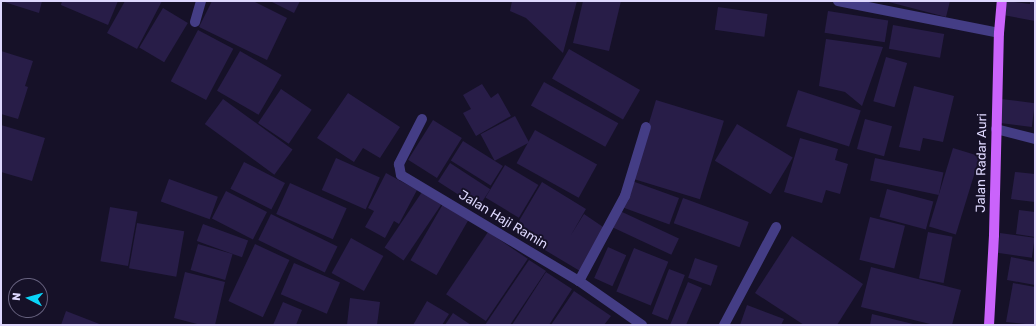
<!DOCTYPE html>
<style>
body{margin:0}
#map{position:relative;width:1036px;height:326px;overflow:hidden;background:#161128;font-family:Rubik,sans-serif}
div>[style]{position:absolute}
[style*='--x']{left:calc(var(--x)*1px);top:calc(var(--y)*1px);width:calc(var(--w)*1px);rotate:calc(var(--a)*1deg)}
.building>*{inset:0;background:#281d48;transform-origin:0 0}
.minor>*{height:10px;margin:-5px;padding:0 5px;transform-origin:5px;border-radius:5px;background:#443d85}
.major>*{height:10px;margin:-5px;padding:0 5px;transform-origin:5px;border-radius:5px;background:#ca63fb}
span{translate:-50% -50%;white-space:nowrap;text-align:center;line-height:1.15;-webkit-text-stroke:4px #161128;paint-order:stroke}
.street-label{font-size:13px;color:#ded8fe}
.frame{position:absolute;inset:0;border:2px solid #ded8fe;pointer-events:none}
.north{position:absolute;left:8px;top:278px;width:40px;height:40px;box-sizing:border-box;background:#161128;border:1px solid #66617e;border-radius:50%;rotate:276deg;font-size:11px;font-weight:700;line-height:16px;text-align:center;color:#ded8fe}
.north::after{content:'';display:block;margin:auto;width:14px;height:18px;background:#0ad4f8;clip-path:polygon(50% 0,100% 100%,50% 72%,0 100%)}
</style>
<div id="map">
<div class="building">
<div style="clip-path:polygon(1px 1px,42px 1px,39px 13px)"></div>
<div style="clip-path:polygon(62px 1px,118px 1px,108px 25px,61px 5px)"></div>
<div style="clip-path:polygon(125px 1px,162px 1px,137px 49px,107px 33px)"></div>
<div style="clip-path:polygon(212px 1px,253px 1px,287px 18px,267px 60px,199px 27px)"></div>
<div style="clip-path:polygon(270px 1px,300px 1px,294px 13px)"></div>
<div style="clip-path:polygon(512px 1px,577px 1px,563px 53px,526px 18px,510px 11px)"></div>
<div style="clip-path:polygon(583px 1px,621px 1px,609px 51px,573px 43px)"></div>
<div style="clip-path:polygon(885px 1px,950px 1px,946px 17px)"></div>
<div style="clip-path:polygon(1006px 1px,1030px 4px,1030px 1px,1035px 1px,1035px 21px,1003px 15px)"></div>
<div style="left:718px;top:7px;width:50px;height:23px;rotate:8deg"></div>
<div style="left:163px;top:8px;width:29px;height:46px;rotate:31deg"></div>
<div style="left:828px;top:11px;width:61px;height:22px;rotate:9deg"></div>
<div style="left:893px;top:25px;width:52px;height:24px;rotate:10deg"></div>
<div style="left:198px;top:30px;width:40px;height:58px;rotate:28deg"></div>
<div style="clip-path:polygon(826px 39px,883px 47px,862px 106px,845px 92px,819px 86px)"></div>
<div style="left:569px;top:49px;width:82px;height:34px;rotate:30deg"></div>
<div style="clip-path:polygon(1px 51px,33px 61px,25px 86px,28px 87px,18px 119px,1px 114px)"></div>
<div style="left:240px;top:51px;width:48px;height:46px;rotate:30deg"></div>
<div style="left:886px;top:57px;width:22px;height:46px;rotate:16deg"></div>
<div style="left:544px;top:82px;width:85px;height:27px;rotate:29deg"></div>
<div style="clip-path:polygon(482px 84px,491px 98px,498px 93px,511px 116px,476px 136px,463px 113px,471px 109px,463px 95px)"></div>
<div style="clip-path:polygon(914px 86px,954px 96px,943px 142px,923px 138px,920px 151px,899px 147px)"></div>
<div style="left:281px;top:89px;width:37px;height:41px;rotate:34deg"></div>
<div style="left:798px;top:90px;width:66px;height:38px;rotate:18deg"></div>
<div style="clip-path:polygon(348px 93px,400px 127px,380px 158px,363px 148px,354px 162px,317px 138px)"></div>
<div style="left:223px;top:99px;width:86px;height:31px;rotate:36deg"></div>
<div style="left:1001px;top:99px;width:34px;height:24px;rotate:7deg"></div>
<div style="left:656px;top:100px;width:71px;height:82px;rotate:17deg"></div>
<div style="left:515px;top:116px;width:30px;height:39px;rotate:62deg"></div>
<div style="left:865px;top:119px;width:28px;height:31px;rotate:15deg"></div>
<div style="left:433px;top:120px;width:34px;height:47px;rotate:32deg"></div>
<div style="left:737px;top:124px;width:65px;height:43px;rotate:31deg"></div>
<div style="clip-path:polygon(1px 125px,45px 138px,32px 181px,1px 172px)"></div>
<div style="left:535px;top:130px;width:71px;height:38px;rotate:29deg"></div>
<div style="clip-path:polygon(800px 138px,838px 149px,835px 160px,848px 164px,840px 194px,826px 190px,822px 203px,784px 192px)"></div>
<div style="left:463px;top:141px;width:47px;height:23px;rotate:32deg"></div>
<div style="left:953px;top:148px;width:28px;height:82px;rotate:17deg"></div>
<div style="left:336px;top:158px;width:48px;height:35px;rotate:24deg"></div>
<div style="left:875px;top:158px;width:70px;height:23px;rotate:12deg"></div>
<div style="left:244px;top:162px;width:46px;height:30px;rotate:27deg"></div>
<div style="left:450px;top:163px;width:48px;height:22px;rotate:33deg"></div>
<div style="left:505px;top:165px;width:39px;height:38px;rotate:31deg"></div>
<div style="clip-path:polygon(1015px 172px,1035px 174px,1035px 202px,1011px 199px)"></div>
<div style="clip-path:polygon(386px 173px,417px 190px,399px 224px,394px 221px,385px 238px,365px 227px,374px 211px,368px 208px)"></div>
<div style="left:169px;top:179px;width:52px;height:24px;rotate:20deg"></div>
<div style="left:632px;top:181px;width:50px;height:28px;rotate:20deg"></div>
<div style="clip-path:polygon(542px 182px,586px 209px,571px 235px,584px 214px,606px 229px,580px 271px,513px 231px)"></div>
<div style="left:290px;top:183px;width:62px;height:34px;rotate:24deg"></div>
<div style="left:887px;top:189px;width:48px;height:29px;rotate:15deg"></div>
<div style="left:226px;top:191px;width:46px;height:31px;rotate:27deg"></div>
<div style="left:422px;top:192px;width:23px;height:67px;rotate:34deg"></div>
<div style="left:683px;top:198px;width:70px;height:27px;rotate:20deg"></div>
<div style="left:443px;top:204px;width:30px;height:65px;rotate:30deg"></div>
<div style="left:110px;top:207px;width:28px;height:55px;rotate:10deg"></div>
<div style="clip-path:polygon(1019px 210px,1035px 212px,1035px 237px,1016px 234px)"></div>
<div style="left:620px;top:211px;width:65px;height:18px;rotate:25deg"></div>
<div style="left:271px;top:214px;width:74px;height:29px;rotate:26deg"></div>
<div style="left:870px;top:217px;width:36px;height:44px;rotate:14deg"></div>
<div style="left:137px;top:223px;width:48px;height:46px;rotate:10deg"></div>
<div style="left:203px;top:224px;width:48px;height:18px;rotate:20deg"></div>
<div style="left:488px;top:232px;width:48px;height:75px;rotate:34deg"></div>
<div style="left:928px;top:232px;width:25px;height:47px;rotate:11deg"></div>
<div style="left:1000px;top:233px;width:35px;height:20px;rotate:8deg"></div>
<div style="clip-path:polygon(792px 236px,863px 284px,837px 325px,804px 325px,755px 293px)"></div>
<div style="left:351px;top:238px;width:37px;height:40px;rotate:29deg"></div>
<div style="left:198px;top:244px;width:36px;height:27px;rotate:16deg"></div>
<div style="left:255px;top:244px;width:38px;height:63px;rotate:25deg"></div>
<div style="left:608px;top:247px;width:20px;height:34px;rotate:24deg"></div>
<div style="left:634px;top:248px;width:37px;height:47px;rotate:22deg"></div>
<div style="clip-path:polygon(1011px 257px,1035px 262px,1035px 285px,1007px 280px)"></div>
<div style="left:695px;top:258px;width:24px;height:21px;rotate:19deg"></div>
<div style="clip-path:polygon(529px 260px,546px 271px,510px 325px,485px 325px)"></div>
<div style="left:294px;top:263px;width:50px;height:34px;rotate:23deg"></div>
<div style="clip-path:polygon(871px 267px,961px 290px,952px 325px,934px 325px,861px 307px)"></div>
<div style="left:669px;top:269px;width:17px;height:48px;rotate:21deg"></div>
<div style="clip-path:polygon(185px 272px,225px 282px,215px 325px,201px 325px,174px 318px)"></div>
<div style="clip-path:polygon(546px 272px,572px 289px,549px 325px,512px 325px)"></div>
<div style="clip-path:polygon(688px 282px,702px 288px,686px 325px,670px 325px)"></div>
<div style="clip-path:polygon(1013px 283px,1035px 287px,1035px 325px,1006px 322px)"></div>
<div style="clip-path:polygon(574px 291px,611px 316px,604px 325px,551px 325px)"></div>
<div style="clip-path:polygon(350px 298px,380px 302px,377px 325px,347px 325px)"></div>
<div style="clip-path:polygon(427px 301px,449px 314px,442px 325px,413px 325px)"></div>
<div style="clip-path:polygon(283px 302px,302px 310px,296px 325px,273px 325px)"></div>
<div style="clip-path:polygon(747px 305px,784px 319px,781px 325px,740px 325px)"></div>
<div style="clip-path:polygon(66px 311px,102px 325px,61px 325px)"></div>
<div style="clip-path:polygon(453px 313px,471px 325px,445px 325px)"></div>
<div style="clip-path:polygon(872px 314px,913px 324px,913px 325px,870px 325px)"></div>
</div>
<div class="minor">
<div style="--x:838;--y:1;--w:164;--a:11.2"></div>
<div style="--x:195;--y:22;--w:22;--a:-74"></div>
<div style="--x:422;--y:119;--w:51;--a:117.1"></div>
<div style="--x:399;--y:164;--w:11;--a:80"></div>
<div style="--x:401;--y:175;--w:207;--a:30.8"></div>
<div style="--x:579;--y:281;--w:77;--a:34.9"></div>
<div style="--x:996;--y:129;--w:40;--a:14.4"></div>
<div style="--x:579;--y:281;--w:97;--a:-61.6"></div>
<div style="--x:625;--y:196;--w:72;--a:-73.1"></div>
<div style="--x:724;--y:325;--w:111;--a:-62"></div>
</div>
<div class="major">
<div style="--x:989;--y:325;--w:90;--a:-86.8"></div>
<div style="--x:994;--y:235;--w:202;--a:-88.6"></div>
<div style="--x:999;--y:33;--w:32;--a:-85"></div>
</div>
<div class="street-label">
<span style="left:982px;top:163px;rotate:-89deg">Jalan Radar Auri</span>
<span style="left:503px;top:220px;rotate:31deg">Jalan Haji Ramin</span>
</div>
<div class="frame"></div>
<div class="north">N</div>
</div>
